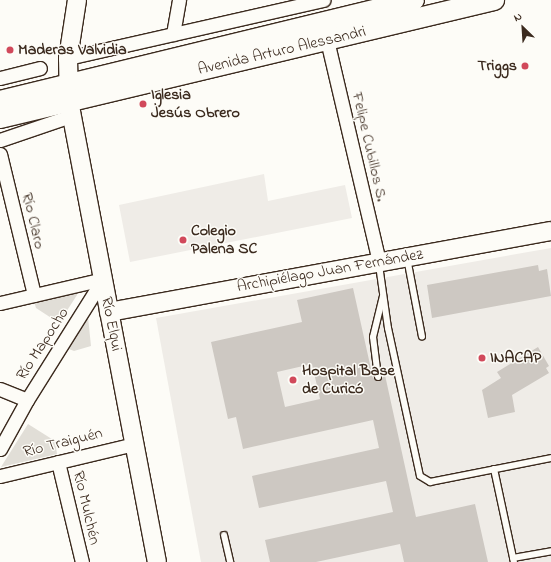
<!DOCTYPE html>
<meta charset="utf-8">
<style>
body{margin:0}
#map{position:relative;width:551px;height:562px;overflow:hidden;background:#fdfcf7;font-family:"Indie Flower",sans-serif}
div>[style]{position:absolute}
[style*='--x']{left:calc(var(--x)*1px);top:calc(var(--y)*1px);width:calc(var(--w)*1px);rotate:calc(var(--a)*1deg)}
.built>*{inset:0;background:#efece7}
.green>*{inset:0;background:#e1ded7}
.building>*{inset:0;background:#cdc8c2}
.roads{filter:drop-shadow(1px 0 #3b2a1e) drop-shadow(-1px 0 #3b2a1e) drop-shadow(0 1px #3b2a1e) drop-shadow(0 -1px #3b2a1e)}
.lane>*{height:6px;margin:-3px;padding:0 3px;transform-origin:3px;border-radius:3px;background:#fdfcf7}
.street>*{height:13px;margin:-6.5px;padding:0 6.5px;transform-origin:6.5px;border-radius:6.5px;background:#fdfcf7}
.secondary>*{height:18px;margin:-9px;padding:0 9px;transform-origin:9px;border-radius:9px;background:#fdfcf7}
.primary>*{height:20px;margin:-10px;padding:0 10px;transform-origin:10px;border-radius:10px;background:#fdfcf7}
.dots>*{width:11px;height:11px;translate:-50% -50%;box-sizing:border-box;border:2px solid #fdfcf7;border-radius:50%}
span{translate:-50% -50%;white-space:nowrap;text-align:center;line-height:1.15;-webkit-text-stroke:3px #fdfcf7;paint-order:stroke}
.poi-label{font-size:16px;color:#3b2a1e;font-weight:700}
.left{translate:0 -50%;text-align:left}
.right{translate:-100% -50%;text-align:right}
.street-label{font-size:16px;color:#3b2a1e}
.north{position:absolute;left:503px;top:8px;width:40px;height:40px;-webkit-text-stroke:3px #fdfcf7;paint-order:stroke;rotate:335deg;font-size:11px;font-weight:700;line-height:16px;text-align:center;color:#3b2a1e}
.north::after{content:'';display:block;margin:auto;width:14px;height:18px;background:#3b2a1e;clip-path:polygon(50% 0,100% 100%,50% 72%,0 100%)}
</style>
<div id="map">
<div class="built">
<div style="clip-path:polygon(264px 174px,268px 201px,345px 185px,352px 218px,130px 262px,119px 205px)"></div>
<div style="clip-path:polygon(551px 248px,551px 562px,201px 562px,156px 318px)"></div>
</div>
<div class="green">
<div style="clip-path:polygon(75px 289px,77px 295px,59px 323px,36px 308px,33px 298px)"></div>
<div style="clip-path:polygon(85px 315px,88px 317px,91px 346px,74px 351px,64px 347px)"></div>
<div style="clip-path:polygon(28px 424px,55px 441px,57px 454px,1px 467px)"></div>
</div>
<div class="building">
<div style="clip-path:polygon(538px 265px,539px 271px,547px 269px,551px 296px,432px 318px,427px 285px)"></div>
<div style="clip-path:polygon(evenodd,353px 288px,373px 378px,379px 381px,385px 375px,416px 517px,475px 504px,488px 562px,404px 562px,400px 544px,316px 562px,270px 562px,265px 540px,393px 512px,386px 481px,259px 508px,252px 476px,379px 448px,373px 420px,243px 449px,236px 417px,228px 419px,211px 342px,302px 322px,297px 300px,353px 288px,312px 364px,320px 399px,285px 407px,277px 372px,312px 364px)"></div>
<div style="clip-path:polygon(538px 347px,549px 366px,546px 368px,549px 373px,512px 395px,515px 412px,488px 418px,482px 390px,501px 378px,497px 372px)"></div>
</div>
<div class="roads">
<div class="lane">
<div style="--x:407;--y:258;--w:80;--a:79.2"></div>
<div style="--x:379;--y:265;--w:64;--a:81.9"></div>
<div style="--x:388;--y:328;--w:151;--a:77.8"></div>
<div style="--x:420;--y:476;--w:12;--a:31"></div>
<div style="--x:430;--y:482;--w:123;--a:-11.2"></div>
<div style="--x:378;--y:377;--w:40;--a:-97.1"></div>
<div style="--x:373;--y:337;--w:42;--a:-76.3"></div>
<div style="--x:494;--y:469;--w:95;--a:77.9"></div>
<div style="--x:224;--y:535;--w:28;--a:77"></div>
<div style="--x:513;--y:558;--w:39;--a:-10"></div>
</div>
<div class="street">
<div style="--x:173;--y:34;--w:35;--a:-80"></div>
<div style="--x:327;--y:40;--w:228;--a:76.8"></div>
<div style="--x:68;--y:58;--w:262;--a:-12.8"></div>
<div style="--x:0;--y:78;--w:41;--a:-14"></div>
<div style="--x:0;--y:140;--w:75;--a:-18.7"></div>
<div style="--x:0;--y:154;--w:145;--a:76.4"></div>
<div style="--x:0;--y:303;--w:106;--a:-13.1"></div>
<div style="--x:0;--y:389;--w:29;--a:22"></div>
<div style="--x:0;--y:449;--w:56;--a:-61.1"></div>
<div style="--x:27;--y:400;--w:143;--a:-57.9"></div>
<div style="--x:58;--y:462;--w:103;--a:76.5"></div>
<div style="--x:0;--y:476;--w:138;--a:-13.4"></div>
</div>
<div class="secondary">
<div style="--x:77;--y:0;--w:59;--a:98.8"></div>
<div style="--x:68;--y:58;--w:43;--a:88.7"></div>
<div style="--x:69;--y:101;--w:469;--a:79.2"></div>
<div style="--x:109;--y:312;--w:449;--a:-10.4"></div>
</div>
<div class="primary">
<div style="--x:0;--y:101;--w:426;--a:-13.7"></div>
<div style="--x:0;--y:118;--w:508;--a:-13.43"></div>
</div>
</div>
<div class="dots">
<div style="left:10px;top:50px;background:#d1495b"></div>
<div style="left:525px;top:66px;background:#d1495b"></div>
<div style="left:143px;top:104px;background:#d1495b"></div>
<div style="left:183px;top:240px;background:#d1495b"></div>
<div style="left:482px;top:358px;background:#d1495b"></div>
<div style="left:293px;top:380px;background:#d1495b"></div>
</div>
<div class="poi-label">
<span class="left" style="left:18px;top:50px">Maderas Valvidia</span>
<span class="right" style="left:517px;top:66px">Triggs</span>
<span class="left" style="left:151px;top:104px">Iglesia<br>Jesús Obrero</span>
<span class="left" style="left:191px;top:240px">Colegio<br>Palena SC</span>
<span class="left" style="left:490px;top:358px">INACAP</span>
<span class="left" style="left:302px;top:380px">Hospital Base<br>de Curicó</span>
</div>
<div class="street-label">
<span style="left:282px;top:51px;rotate:-13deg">Avenida Arturo Alessandri</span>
<span style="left:369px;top:147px;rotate:77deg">Felipe Cubillos S.</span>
<span style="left:33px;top:221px;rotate:77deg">Río Claro</span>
<span style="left:330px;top:271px;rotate:-10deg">Archipiélago Juan Fernández</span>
<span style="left:111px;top:324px;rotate:79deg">Río Elqui</span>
<span style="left:43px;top:344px;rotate:-57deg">Río Mapocho</span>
<span style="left:63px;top:443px;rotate:-14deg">Río Traiguén</span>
<span style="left:86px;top:508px;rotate:77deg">Río Mulchén</span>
</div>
<div class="north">N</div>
</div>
